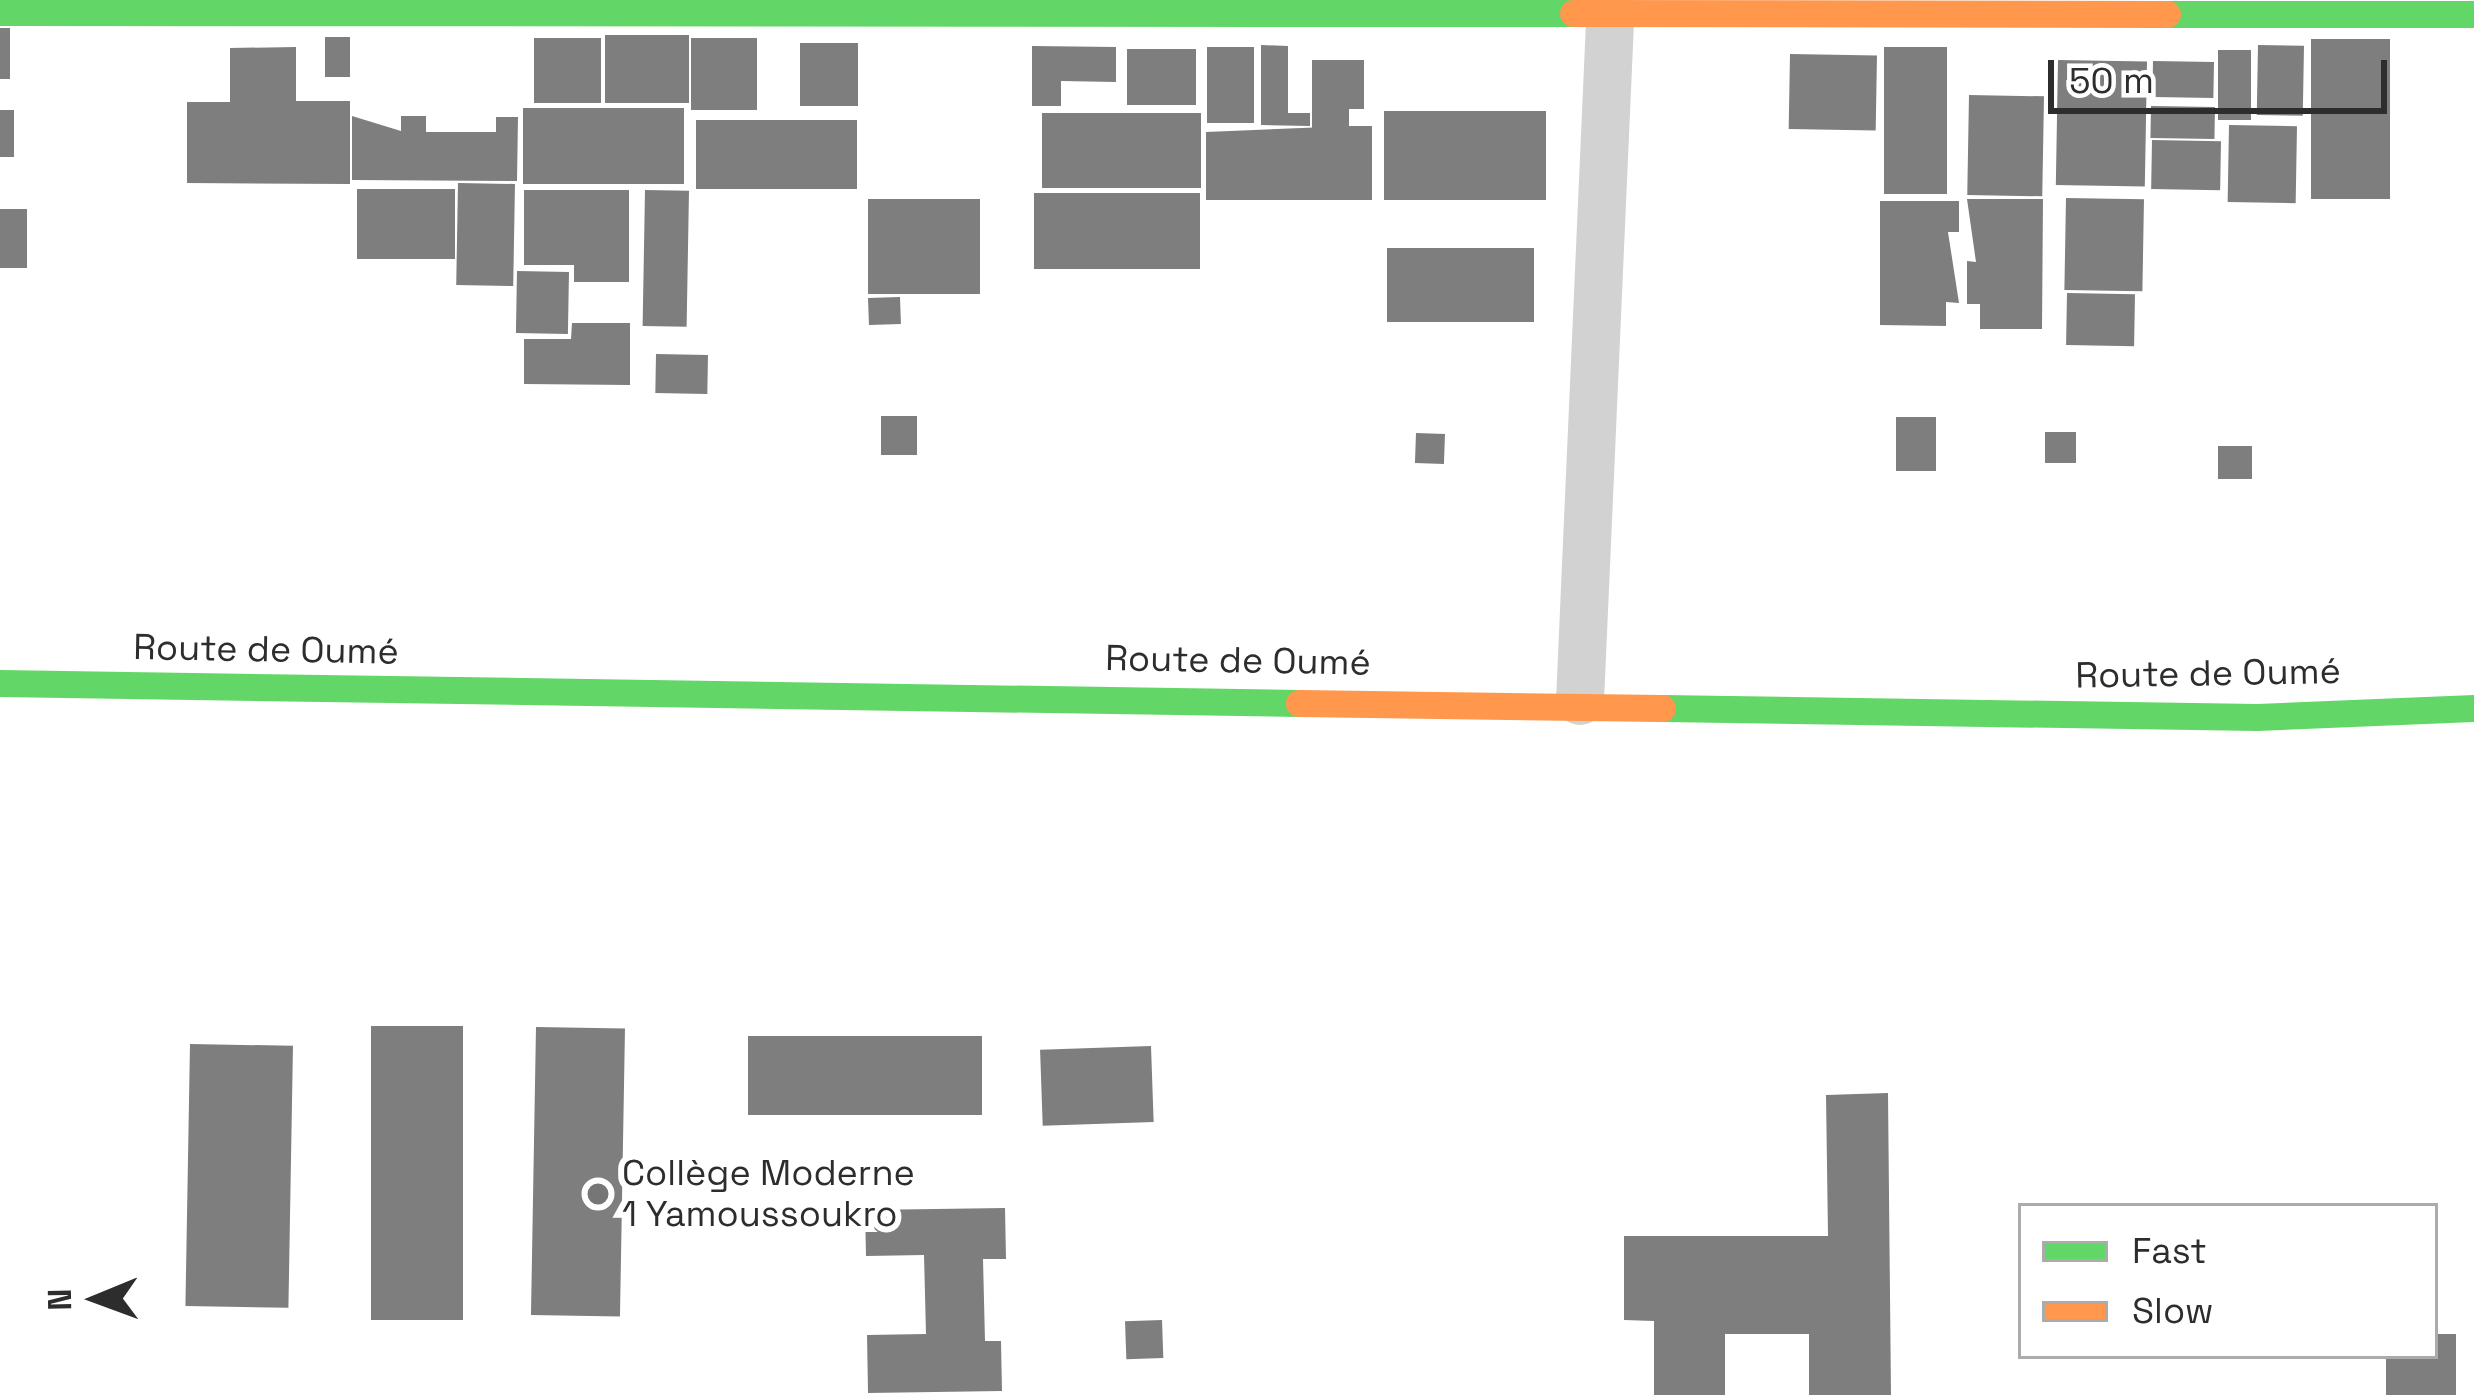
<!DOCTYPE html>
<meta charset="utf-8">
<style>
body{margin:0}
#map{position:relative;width:2474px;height:1395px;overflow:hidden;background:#fff;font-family:"Space Grotesk",sans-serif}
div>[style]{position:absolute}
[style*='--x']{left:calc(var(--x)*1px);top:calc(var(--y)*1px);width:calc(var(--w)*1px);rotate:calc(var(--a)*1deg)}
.building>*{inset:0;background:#7e7e7e;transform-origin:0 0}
.street>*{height:48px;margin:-24px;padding:0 24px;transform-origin:24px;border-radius:24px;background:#d2d2d2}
.fast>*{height:27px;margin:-13.5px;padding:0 13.5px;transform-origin:13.5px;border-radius:13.5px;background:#63d668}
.slow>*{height:27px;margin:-13.5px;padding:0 13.5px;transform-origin:13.5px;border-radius:13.5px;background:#ff974d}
.dots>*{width:33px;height:33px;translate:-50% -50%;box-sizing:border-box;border:6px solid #fff;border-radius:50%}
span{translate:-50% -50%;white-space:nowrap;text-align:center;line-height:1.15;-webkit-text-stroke:12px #fff;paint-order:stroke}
.street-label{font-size:36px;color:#2d2d2d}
.poi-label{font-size:36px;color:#2d2d2d}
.left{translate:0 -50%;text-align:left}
.legend{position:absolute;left:2018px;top:1203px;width:420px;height:156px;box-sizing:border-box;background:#fff;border:3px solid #ababab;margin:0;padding:15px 21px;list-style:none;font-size:36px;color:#2d2d2d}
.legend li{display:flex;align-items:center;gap:24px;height:60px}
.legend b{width:60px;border:3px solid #ababab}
.north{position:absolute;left:36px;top:1239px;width:120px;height:120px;-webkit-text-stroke:9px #fff;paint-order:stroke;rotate:269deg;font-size:33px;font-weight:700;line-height:48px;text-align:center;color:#2d2d2d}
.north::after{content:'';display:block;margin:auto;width:42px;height:54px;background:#2d2d2d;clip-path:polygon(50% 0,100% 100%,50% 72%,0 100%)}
.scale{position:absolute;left:2048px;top:60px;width:339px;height:54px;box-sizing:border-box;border:6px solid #2d2d2d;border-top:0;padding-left:15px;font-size:36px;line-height:42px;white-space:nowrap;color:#2d2d2d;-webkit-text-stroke:9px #fff;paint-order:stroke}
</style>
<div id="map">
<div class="building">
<div style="left:0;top:28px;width:10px;height:51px"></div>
<div style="left:605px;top:35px;width:84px;height:68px"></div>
<div style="left:350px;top:37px;width:40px;height:25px;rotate:90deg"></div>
<div style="left:534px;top:38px;width:67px;height:65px"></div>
<div style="left:691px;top:38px;width:66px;height:72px"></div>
<div style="left:2311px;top:39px;width:79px;height:160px"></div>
<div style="left:800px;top:43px;width:58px;height:63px"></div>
<div style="clip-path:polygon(1261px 45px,1288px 46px,1288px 113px,1310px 113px,1310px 126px,1261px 125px)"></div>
<div style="left:2258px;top:45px;width:46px;height:70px;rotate:1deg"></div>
<div style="clip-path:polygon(1032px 46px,1116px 47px,1116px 82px,1061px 81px,1061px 106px,1032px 106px)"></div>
<div style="clip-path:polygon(296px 47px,296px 101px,350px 101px,350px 184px,187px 183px,187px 102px,230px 102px,230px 48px)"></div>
<div style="left:1207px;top:47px;width:47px;height:76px"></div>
<div style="left:1884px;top:47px;width:63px;height:147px"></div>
<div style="left:1127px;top:49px;width:69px;height:56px"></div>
<div style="left:2218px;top:50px;width:33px;height:70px"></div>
<div style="left:1790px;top:54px;width:87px;height:75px;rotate:1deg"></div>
<div style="clip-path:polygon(1312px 60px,1364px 60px,1364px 109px,1349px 109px,1349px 130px,1312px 130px)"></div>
<div style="left:2058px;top:60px;width:89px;height:125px;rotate:1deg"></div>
<div style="left:2153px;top:61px;width:61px;height:36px;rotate:1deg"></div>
<div style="left:1969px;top:95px;width:75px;height:100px;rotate:1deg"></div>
<div style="left:2151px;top:106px;width:64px;height:32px;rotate:1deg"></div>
<div style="left:523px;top:108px;width:161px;height:76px"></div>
<div style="left:0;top:110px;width:14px;height:47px"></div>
<div style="left:1384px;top:111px;width:162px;height:89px"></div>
<div style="left:1042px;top:113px;width:159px;height:75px"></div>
<div style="clip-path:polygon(352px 116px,401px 131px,401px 116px,426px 116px,426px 132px,496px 132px,496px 117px,518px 117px,517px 181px,352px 180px)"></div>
<div style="left:696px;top:120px;width:161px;height:69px"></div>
<div style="left:2229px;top:125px;width:68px;height:77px;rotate:1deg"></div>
<div style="clip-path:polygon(1352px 126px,1372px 126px,1372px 200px,1206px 200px,1206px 132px)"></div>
<div style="left:2152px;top:140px;width:69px;height:49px;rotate:1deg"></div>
<div style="left:458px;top:183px;width:57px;height:102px;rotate:1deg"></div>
<div style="left:357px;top:189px;width:98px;height:70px"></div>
<div style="clip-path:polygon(524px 190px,629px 190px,629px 282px,574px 282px,574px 265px,524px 265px)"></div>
<div style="left:645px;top:190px;width:44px;height:136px;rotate:1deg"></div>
<div style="left:1034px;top:193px;width:166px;height:76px"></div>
<div style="left:2066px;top:198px;width:78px;height:92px;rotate:1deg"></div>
<div style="left:868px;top:199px;width:112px;height:95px"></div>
<div style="clip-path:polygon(1967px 199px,2043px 199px,2042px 329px,1980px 329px,1980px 304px,1967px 304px,1967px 261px,1976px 262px)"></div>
<div style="clip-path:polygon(1880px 201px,1959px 201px,1959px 232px,1948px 232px,1959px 303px,1946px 302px,1946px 326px,1880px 325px)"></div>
<div style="left:0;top:209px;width:27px;height:59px"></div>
<div style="left:1387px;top:248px;width:147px;height:74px"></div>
<div style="left:517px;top:271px;width:52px;height:62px;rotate:1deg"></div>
<div style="left:2067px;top:293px;width:68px;height:52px;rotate:1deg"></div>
<div style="left:900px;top:297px;width:27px;height:32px;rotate:88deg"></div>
<div style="clip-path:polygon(572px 323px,630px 323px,630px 385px,524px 384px,524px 339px,571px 339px)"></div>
<div style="left:656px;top:354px;width:52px;height:39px;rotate:1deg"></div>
<div style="left:881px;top:416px;width:36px;height:39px"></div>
<div style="left:1896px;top:417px;width:40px;height:54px"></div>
<div style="left:2045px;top:432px;width:31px;height:31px"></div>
<div style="left:1416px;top:433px;width:29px;height:30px;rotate:2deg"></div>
<div style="left:2218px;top:446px;width:34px;height:33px"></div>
<div style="left:371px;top:1026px;width:92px;height:294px"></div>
<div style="left:536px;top:1027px;width:89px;height:288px;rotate:1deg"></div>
<div style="left:982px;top:1036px;width:79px;height:234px;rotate:90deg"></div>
<div style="left:190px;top:1044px;width:103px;height:262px;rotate:1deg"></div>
<div style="left:1151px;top:1046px;width:76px;height:111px;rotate:88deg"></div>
<div style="clip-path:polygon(1888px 1093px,1891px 1395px,1809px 1395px,1809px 1334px,1725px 1334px,1725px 1395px,1654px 1395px,1654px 1321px,1624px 1320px,1624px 1236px,1828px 1236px,1826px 1095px)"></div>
<div style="clip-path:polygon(1005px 1208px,1006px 1259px,983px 1259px,985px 1341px,1001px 1341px,1002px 1391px,868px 1393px,867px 1335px,926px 1334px,924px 1255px,866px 1256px,865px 1210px)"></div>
<div style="left:1162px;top:1320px;width:38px;height:37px;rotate:88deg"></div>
<div style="clip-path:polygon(2435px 1334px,2456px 1334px,2456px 1395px,2386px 1395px,2386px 1356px,2435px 1356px)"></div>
</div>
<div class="street">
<div style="--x:1580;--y:701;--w:702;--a:-87.47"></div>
</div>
<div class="fast">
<div style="--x:0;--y:12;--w:1573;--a:0.04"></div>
<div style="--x:2167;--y:14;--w:307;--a:0"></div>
<div style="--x:0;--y:683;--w:1299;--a:0.88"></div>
<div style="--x:1662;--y:708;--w:595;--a:0.87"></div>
<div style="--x:2257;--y:717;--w:217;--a:-2.4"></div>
</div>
<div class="slow">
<div style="--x:1573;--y:13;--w:594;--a:0.1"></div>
<div style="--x:1299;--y:703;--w:363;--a:0.8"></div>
</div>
<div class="dots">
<div style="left:598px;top:1194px;background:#767676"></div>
</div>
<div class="street-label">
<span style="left:266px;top:650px;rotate:1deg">Route de Oumé</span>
<span style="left:1238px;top:661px;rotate:1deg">Route de Oumé</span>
<span style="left:2208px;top:674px;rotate:-1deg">Route de Oumé</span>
</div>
<div class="poi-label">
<span class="left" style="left:622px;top:1194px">Collège Moderne<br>1 Yamoussoukro</span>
</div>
<ul class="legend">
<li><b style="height:15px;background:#63d668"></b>Fast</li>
<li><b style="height:15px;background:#ff974d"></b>Slow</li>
</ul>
<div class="north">N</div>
<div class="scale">50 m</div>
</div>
